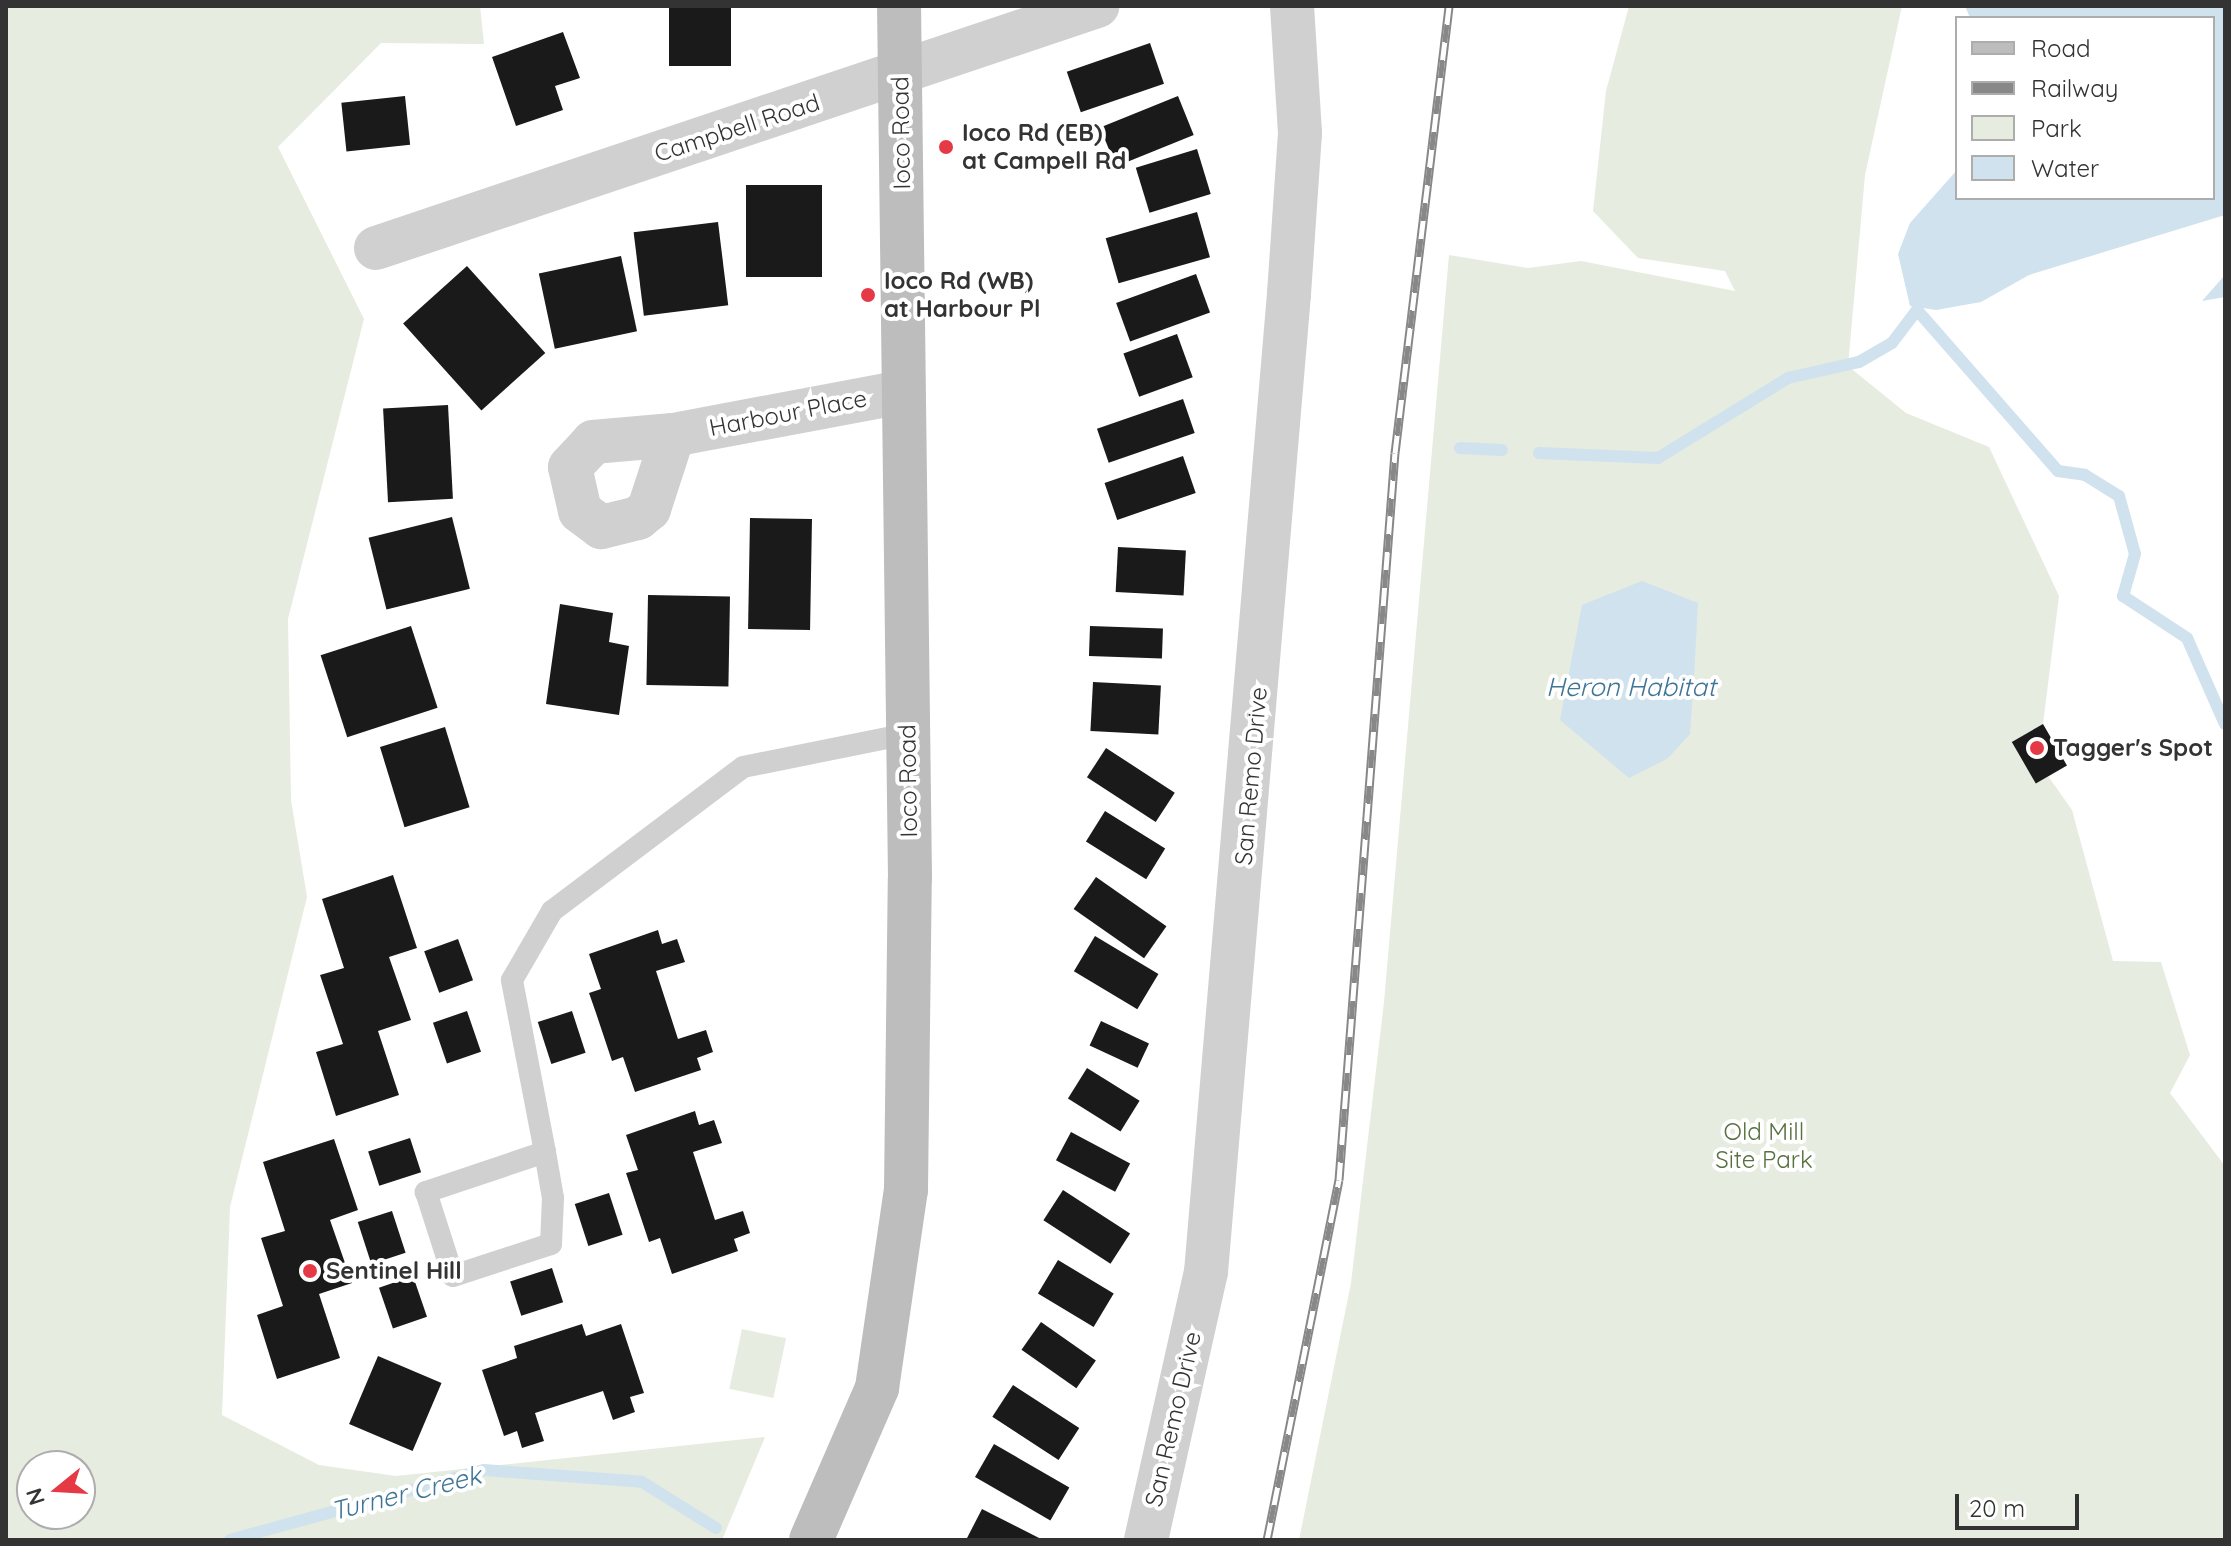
<!DOCTYPE html>
<style>
body{margin:0}
#map{position:relative;width:2231px;height:1546px;overflow:hidden;background:#fff;font-family:Quicksand,sans-serif}
div>[style]{position:absolute}
[style*='--x']{left:calc(var(--x)*1px);top:calc(var(--y)*1px);width:calc(var(--w)*1px);rotate:calc(var(--a)*1deg)}
.green>*{inset:0;background:#e6ecdf;transform-origin:0 0}
.water>*{inset:0;background:#cfe2ee}
.stream>*{height:12px;margin:-6px;padding:0 6px;transform-origin:6px;border-radius:6px;background:#cfe2ee}
.building>*{inset:0;background:#1a1a1a;transform-origin:0 0}
.lane>*{height:22px;margin:-11px;padding:0 11px;transform-origin:11px;border-radius:11px;background:#d0d0d0}
.street>*{height:44px;margin:-22px;padding:0 22px;transform-origin:22px;border-radius:22px;background:#d0d0d0}
.secondary>*{height:44px;margin:-22px;padding:0 22px;transform-origin:22px;border-radius:22px;background:#bdbdbd}
.rail>*{height:9px;margin-top:-4.5px;transform-origin:0;background:repeating-linear-gradient(90deg,#fff 0 18px,#888 0 36px);box-sizing:border-box;border-block:2px solid #888}
.dots>*{width:22px;height:22px;translate:-50% -50%;box-sizing:border-box;border:4px solid #fff;border-radius:50%}
span{translate:-50% -50%;white-space:nowrap;text-align:center;line-height:1.15;-webkit-text-stroke:8px #fff;paint-order:stroke}
.street-label{font-size:24px;color:#333}
.poi-label{font-size:24px;color:#333;font-weight:700}
.left{translate:0 -50%;text-align:left}
.park-label{font-size:24px;color:#56703f}
.water-label{font-size:26px;color:#3f7597;font-style:italic}
.frame{position:absolute;inset:0;border:8px solid #333;pointer-events:none}
.legend{position:absolute;left:1955px;top:16px;width:260px;height:184px;box-sizing:border-box;background:#fff;border:2px solid #adadad;margin:0;padding:10px 14px;list-style:none;font-size:24px;color:#333}
.legend li{display:flex;align-items:center;gap:16px;height:40px}
.legend b{width:40px;border:2px solid #adadad}
.north{position:absolute;left:16px;top:1450px;width:80px;height:80px;box-sizing:border-box;background:#fff;border:2px solid #adadad;border-radius:50%;rotate:252deg;font-size:22px;font-weight:700;line-height:32px;text-align:center;color:#333}
.north::after{content:'';display:block;margin:auto;width:28px;height:36px;background:#e63946;clip-path:polygon(50% 0,100% 100%,50% 72%,0 100%)}
.scale{position:absolute;left:1955px;top:1494px;width:124px;height:36px;box-sizing:border-box;border:4px solid #333;border-top:0;padding-left:10px;font-size:24px;line-height:28px;white-space:nowrap;color:#333;-webkit-text-stroke:6px #fff;paint-order:stroke}
</style>
<div id="map">
<div class="green">
<div style="clip-path:polygon(evenodd,6px 6px,480px 6px,484px 44px,381px 43px,278px 147px,364px 319px,288px 619px,291px 800px,307px 897px,230px 1207px,222px 1415px,319px 1465px,396px 1476px,765px 1437px,722px 1540px,6px 1540px,6px 6px,80px 1466px,80px 1514px,32px 1514px,32px 1466px,80px 1466px)"></div>
<div style="clip-path:polygon(1629px 6px,1902px 6px,1865px 175px,1848px 366px,1906px 413px,1989px 447px,2059px 596px,2043px 724px,2013px 742px,2037px 783px,2048px 776px,2072px 810px,2113px 961px,2161px 962px,2190px 1055px,2170px 1093px,2225px 1166px,2225px 1540px,1299px 1540px,1351px 1283px,1384px 1002px,1449px 255px,1528px 268px,1581px 261px,1735px 291px,1725px 271px,1638px 258px,1593px 211px,1606px 91px)"></div>
<div style="left:742px;top:1329px;width:45px;height:61px;rotate:12deg"></div>
</div>
<div class="water">
<div style="clip-path:polygon(1965px 6px,2225px 6px,2225px 215px,2029px 275px,1981px 302px,1936px 310px,1910px 306px,1898px 254px,1910px 223px,1957px 170px,1957px 198px,2213px 198px,2213px 18px,1970px 18px)"></div>
<div style="clip-path:polygon(2225px 275px,2225px 297px,2202px 301px,2224px 276px)"></div>
<div style="clip-path:polygon(1642px 581px,1698px 603px,1695px 660px,1690px 734px,1667px 759px,1629px 778px,1560px 720px,1582px 605px)"></div>
</div>
<div class="stream">
<div style="--x:1460;--y:448;--w:42;--a:2.7"></div>
<div style="--x:1539;--y:453;--w:119;--a:2.4"></div>
<div style="--x:1658;--y:458;--w:153;--a:-31.6"></div>
<div style="--x:1788;--y:378;--w:73;--a:-12.7"></div>
<div style="--x:1859;--y:362;--w:38;--a:-30"></div>
<div style="--x:1892;--y:343;--w:41;--a:-52.9"></div>
<div style="--x:1917;--y:310;--w:214;--a:48.8"></div>
<div style="--x:2058;--y:471;--w:27;--a:8"></div>
<div style="--x:2085;--y:475;--w:40;--a:32"></div>
<div style="--x:2119;--y:496;--w:60;--a:74.6"></div>
<div style="--x:2135;--y:554;--w:44;--a:105.9"></div>
<div style="--x:2123;--y:596;--w:77;--a:33.3"></div>
<div style="--x:2187;--y:638;--w:94;--a:66.2"></div>
<div style="--x:230;--y:1540;--w:263;--a:-15.4"></div>
<div style="--x:484;--y:1470;--w:158;--a:4.3"></div>
<div style="--x:642;--y:1482;--w:87;--a:31.9"></div>
</div>
<div class="building">
<div style="left:669px;top:6px;width:62px;height:60px"></div>
<div style="clip-path:polygon(563px 32px,580px 78px,555px 86px,563px 110px,516px 126px,492px 57px)"></div>
<div style="left:1150px;top:43px;width:43px;height:88px;rotate:71deg"></div>
<div style="left:405px;top:96px;width:49px;height:64px;rotate:84deg"></div>
<div style="left:1178px;top:96px;width:42px;height:84px;rotate:68deg"></div>
<div style="left:1197px;top:149px;width:47px;height:64px;rotate:73deg"></div>
<div style="left:746px;top:185px;width:76px;height:92px"></div>
<div style="left:1197px;top:212px;width:47px;height:95px;rotate:74deg"></div>
<div style="left:718px;top:222px;width:84px;height:85px;rotate:83deg"></div>
<div style="left:621px;top:256px;width:77px;height:84px;rotate:78deg"></div>
<div style="left:467px;top:266px;width:117px;height:86px;rotate:48deg"></div>
<div style="left:1196px;top:274px;width:41px;height:85px;rotate:70deg"></div>
<div style="left:1177px;top:334px;width:46px;height:57px;rotate:70deg"></div>
<div style="left:1183px;top:399px;width:36px;height:91px;rotate:71deg"></div>
<div style="left:448px;top:405px;width:94px;height:65px;rotate:87deg"></div>
<div style="left:1183px;top:456px;width:39px;height:83px;rotate:71deg"></div>
<div style="left:452px;top:517px;width:74px;height:86px;rotate:76deg"></div>
<div style="left:750px;top:518px;width:62px;height:111px;rotate:1deg"></div>
<div style="left:1118px;top:547px;width:68px;height:45px;rotate:3deg"></div>
<div style="left:648px;top:595px;width:82px;height:90px;rotate:1deg"></div>
<div style="clip-path:polygon(560px 604px,613px 613px,609px 642px,629px 646px,619px 715px,546px 704px)"></div>
<div style="left:411px;top:626px;width:86px;height:95px;rotate:72deg"></div>
<div style="left:1090px;top:626px;width:73px;height:30px;rotate:2deg"></div>
<div style="left:1093px;top:682px;width:68px;height:49px;rotate:3deg"></div>
<div style="left:2043px;top:724px;width:48px;height:36px;rotate:60deg"></div>
<div style="left:445px;top:727px;width:84px;height:68px;rotate:73deg"></div>
<div style="left:1106px;top:748px;width:82px;height:35px;rotate:33deg"></div>
<div style="left:1105px;top:811px;width:71px;height:36px;rotate:32deg"></div>
<div style="clip-path:polygon(393px 875px,417px 948px,389px 957px,411px 1020px,378px 1031px,399px 1095px,336px 1116px,316px 1052px,343px 1044px,320px 975px,344px 968px,322px 899px)"></div>
<div style="left:1096px;top:877px;width:86px;height:39px;rotate:35deg"></div>
<div style="clip-path:polygon(658px 930px,662px 944px,677px 939px,685px 962px,656px 971px,678px 1039px,706px 1030px,713px 1052px,697px 1058px,701px 1070px,635px 1092px,623px 1057px,612px 1061px,596px 1013px,589px 993px,601px 989px,589px 954px)"></div>
<div style="left:1095px;top:936px;width:74px;height:41px;rotate:31deg"></div>
<div style="left:458px;top:939px;width:44px;height:36px;rotate:70deg"></div>
<div style="left:467px;top:1011px;width:43px;height:36px;rotate:71deg"></div>
<div style="left:572px;top:1011px;width:44px;height:36px;rotate:72deg"></div>
<div style="left:1101px;top:1021px;width:53px;height:27px;rotate:25deg"></div>
<div style="left:1087px;top:1068px;width:62px;height:36px;rotate:32deg"></div>
<div style="clip-path:polygon(695px 1111px,699px 1125px,714px 1120px,722px 1143px,693px 1152px,715px 1220px,743px 1211px,750px 1233px,734px 1239px,738px 1251px,672px 1274px,660px 1238px,649px 1242px,626px 1173px,638px 1170px,626px 1135px)"></div>
<div style="left:1071px;top:1132px;width:67px;height:32px;rotate:28deg"></div>
<div style="left:410px;top:1138px;width:36px;height:44px;rotate:72deg"></div>
<div style="clip-path:polygon(334px 1139px,358px 1210px,330px 1220px,352px 1283px,319px 1294px,340px 1358px,277px 1379px,257px 1315px,283px 1306px,261px 1238px,285px 1231px,263px 1162px)"></div>
<div style="left:1063px;top:1190px;width:80px;height:36px;rotate:33deg"></div>
<div style="left:609px;top:1193px;width:44px;height:36px;rotate:72deg"></div>
<div style="left:392px;top:1211px;width:44px;height:36px;rotate:72deg"></div>
<div style="left:1058px;top:1260px;width:65px;height:39px;rotate:31deg"></div>
<div style="left:552px;top:1268px;width:36px;height:44px;rotate:72deg"></div>
<div style="left:413px;top:1276px;width:43px;height:36px;rotate:71deg"></div>
<div style="left:1041px;top:1322px;width:67px;height:34px;rotate:35deg"></div>
<div style="clip-path:polygon(582px 1324px,586px 1336px,621px 1324px,644px 1393px,630px 1397px,635px 1412px,613px 1420px,603px 1391px,535px 1413px,544px 1441px,522px 1448px,517px 1431px,504px 1436px,482px 1370px,517px 1358px,514px 1346px)"></div>
<div style="left:378px;top:1356px;width:69px;height:74px;rotate:23deg"></div>
<div style="left:1013px;top:1385px;width:79px;height:38px;rotate:33deg"></div>
<div style="left:994px;top:1444px;width:87px;height:38px;rotate:30deg"></div>
<div style="clip-path:polygon(982px 1509px,1043px 1540px,966px 1540px)"></div>
</div>
<div class="lane">
<div style="--x:545;--y:1152;--w:126;--a:161.4"></div>
<div style="--x:426;--y:1192;--w:88;--a:72.2"></div>
<div style="--x:453;--y:1276;--w:103;--a:-18.1"></div>
<div style="--x:551;--y:1244;--w:46;--a:-87.5"></div>
<div style="--x:553;--y:1198;--w:47;--a:-99.9"></div>
<div style="--x:545;--y:1152;--w:175;--a:-100.9"></div>
<div style="--x:512;--y:980;--w:80;--a:-59.9"></div>
<div style="--x:552;--y:911;--w:239;--a:-37"></div>
<div style="--x:743;--y:767;--w:166;--a:-11.4"></div>
</div>
<div class="street">
<div style="--x:376;--y:248;--w:761;--a:-18.55"></div>
<div style="--x:673;--y:435;--w:78;--a:108"></div>
<div style="--x:649;--y:509;--w:14;--a:141"></div>
<div style="--x:638;--y:518;--w:38;--a:166"></div>
<div style="--x:601;--y:527;--w:26;--a:-143"></div>
<div style="--x:580;--y:511;--w:45;--a:-102.8"></div>
<div style="--x:570;--y:467;--w:34;--a:-47"></div>
<div style="--x:593;--y:442;--w:80;--a:-5"></div>
<div style="--x:673;--y:435;--w:234;--a:-10.6"></div>
<div style="--x:1146;--y:1540;--w:275;--a:-77.4"></div>
<div style="--x:1206;--y:1272;--w:982;--a:-85.15"></div>
<div style="--x:1289;--y:294;--w:161;--a:-86.1"></div>
<div style="--x:1300;--y:133;--w:127;--a:-93.6"></div>
</div>
<div class="secondary">
<div style="--x:811;--y:1540;--w:166;--a:-66.5"></div>
<div style="--x:877;--y:1388;--w:200;--a:-81.7"></div>
<div style="--x:906;--y:1190;--w:312;--a:-89.3"></div>
<div style="--x:910;--y:878;--w:872;--a:-90.72"></div>
</div>
<div class="rail">
<div style="--x:1267;--y:1540;--w:367;--a:-78.7"></div>
<div style="--x:1339;--y:1180;--w:729;--a:-85.6"></div>
<div style="--x:1395;--y:453;--w:450;--a:-83.1"></div>
</div>
<div class="dots">
<div style="left:946px;top:147px;background:#e63946"></div>
<div style="left:868px;top:295px;background:#e63946"></div>
<div style="left:2037px;top:748px;background:#e63946"></div>
<div style="left:310px;top:1271px;background:#e63946"></div>
</div>
<div class="street-label">
<span style="left:737px;top:128px;rotate:-18deg">Campbell Road</span>
<span style="left:901px;top:133px;rotate:-91deg">Ioco Road</span>
<span style="left:788px;top:413px;rotate:-11deg">Harbour Place</span>
<span style="left:1251px;top:776px;rotate:-85deg">San Remo Drive</span>
<span style="left:908px;top:781px;rotate:-91deg">Ioco Road</span>
<span style="left:1173px;top:1419px;rotate:-77deg">San Remo Drive</span>
</div>
<div class="poi-label">
<span class="left" style="left:962px;top:147px">Ioco Rd (EB)<br>at Campell Rd</span>
<span class="left" style="left:884px;top:295px">Ioco Rd (WB)<br>at Harbour Pl</span>
<span class="left" style="left:2053px;top:748px">Tagger's Spot</span>
<span class="left" style="left:326px;top:1271px">Sentinel Hill</span>
</div>
<div class="park-label">
<span style="left:1764px;top:1146px">Old Mill<br>Site Park</span>
</div>
<div class="water-label">
<span style="left:1631px;top:687px">Heron Habitat</span>
<span style="left:406px;top:1493px;rotate:-14deg">Turner Creek</span>
</div>
<div class="frame"></div>
<ul class="legend">
<li><b style="height:10px;background:#bdbdbd"></b>Road</li>
<li><b style="height:10px;background:#888"></b>Railway</li>
<li><b style="height:22px;background:#e6ecdf"></b>Park</li>
<li><b style="height:22px;background:#cfe2ee"></b>Water</li>
</ul>
<div class="north">N</div>
<div class="scale">20 m</div>
</div>
